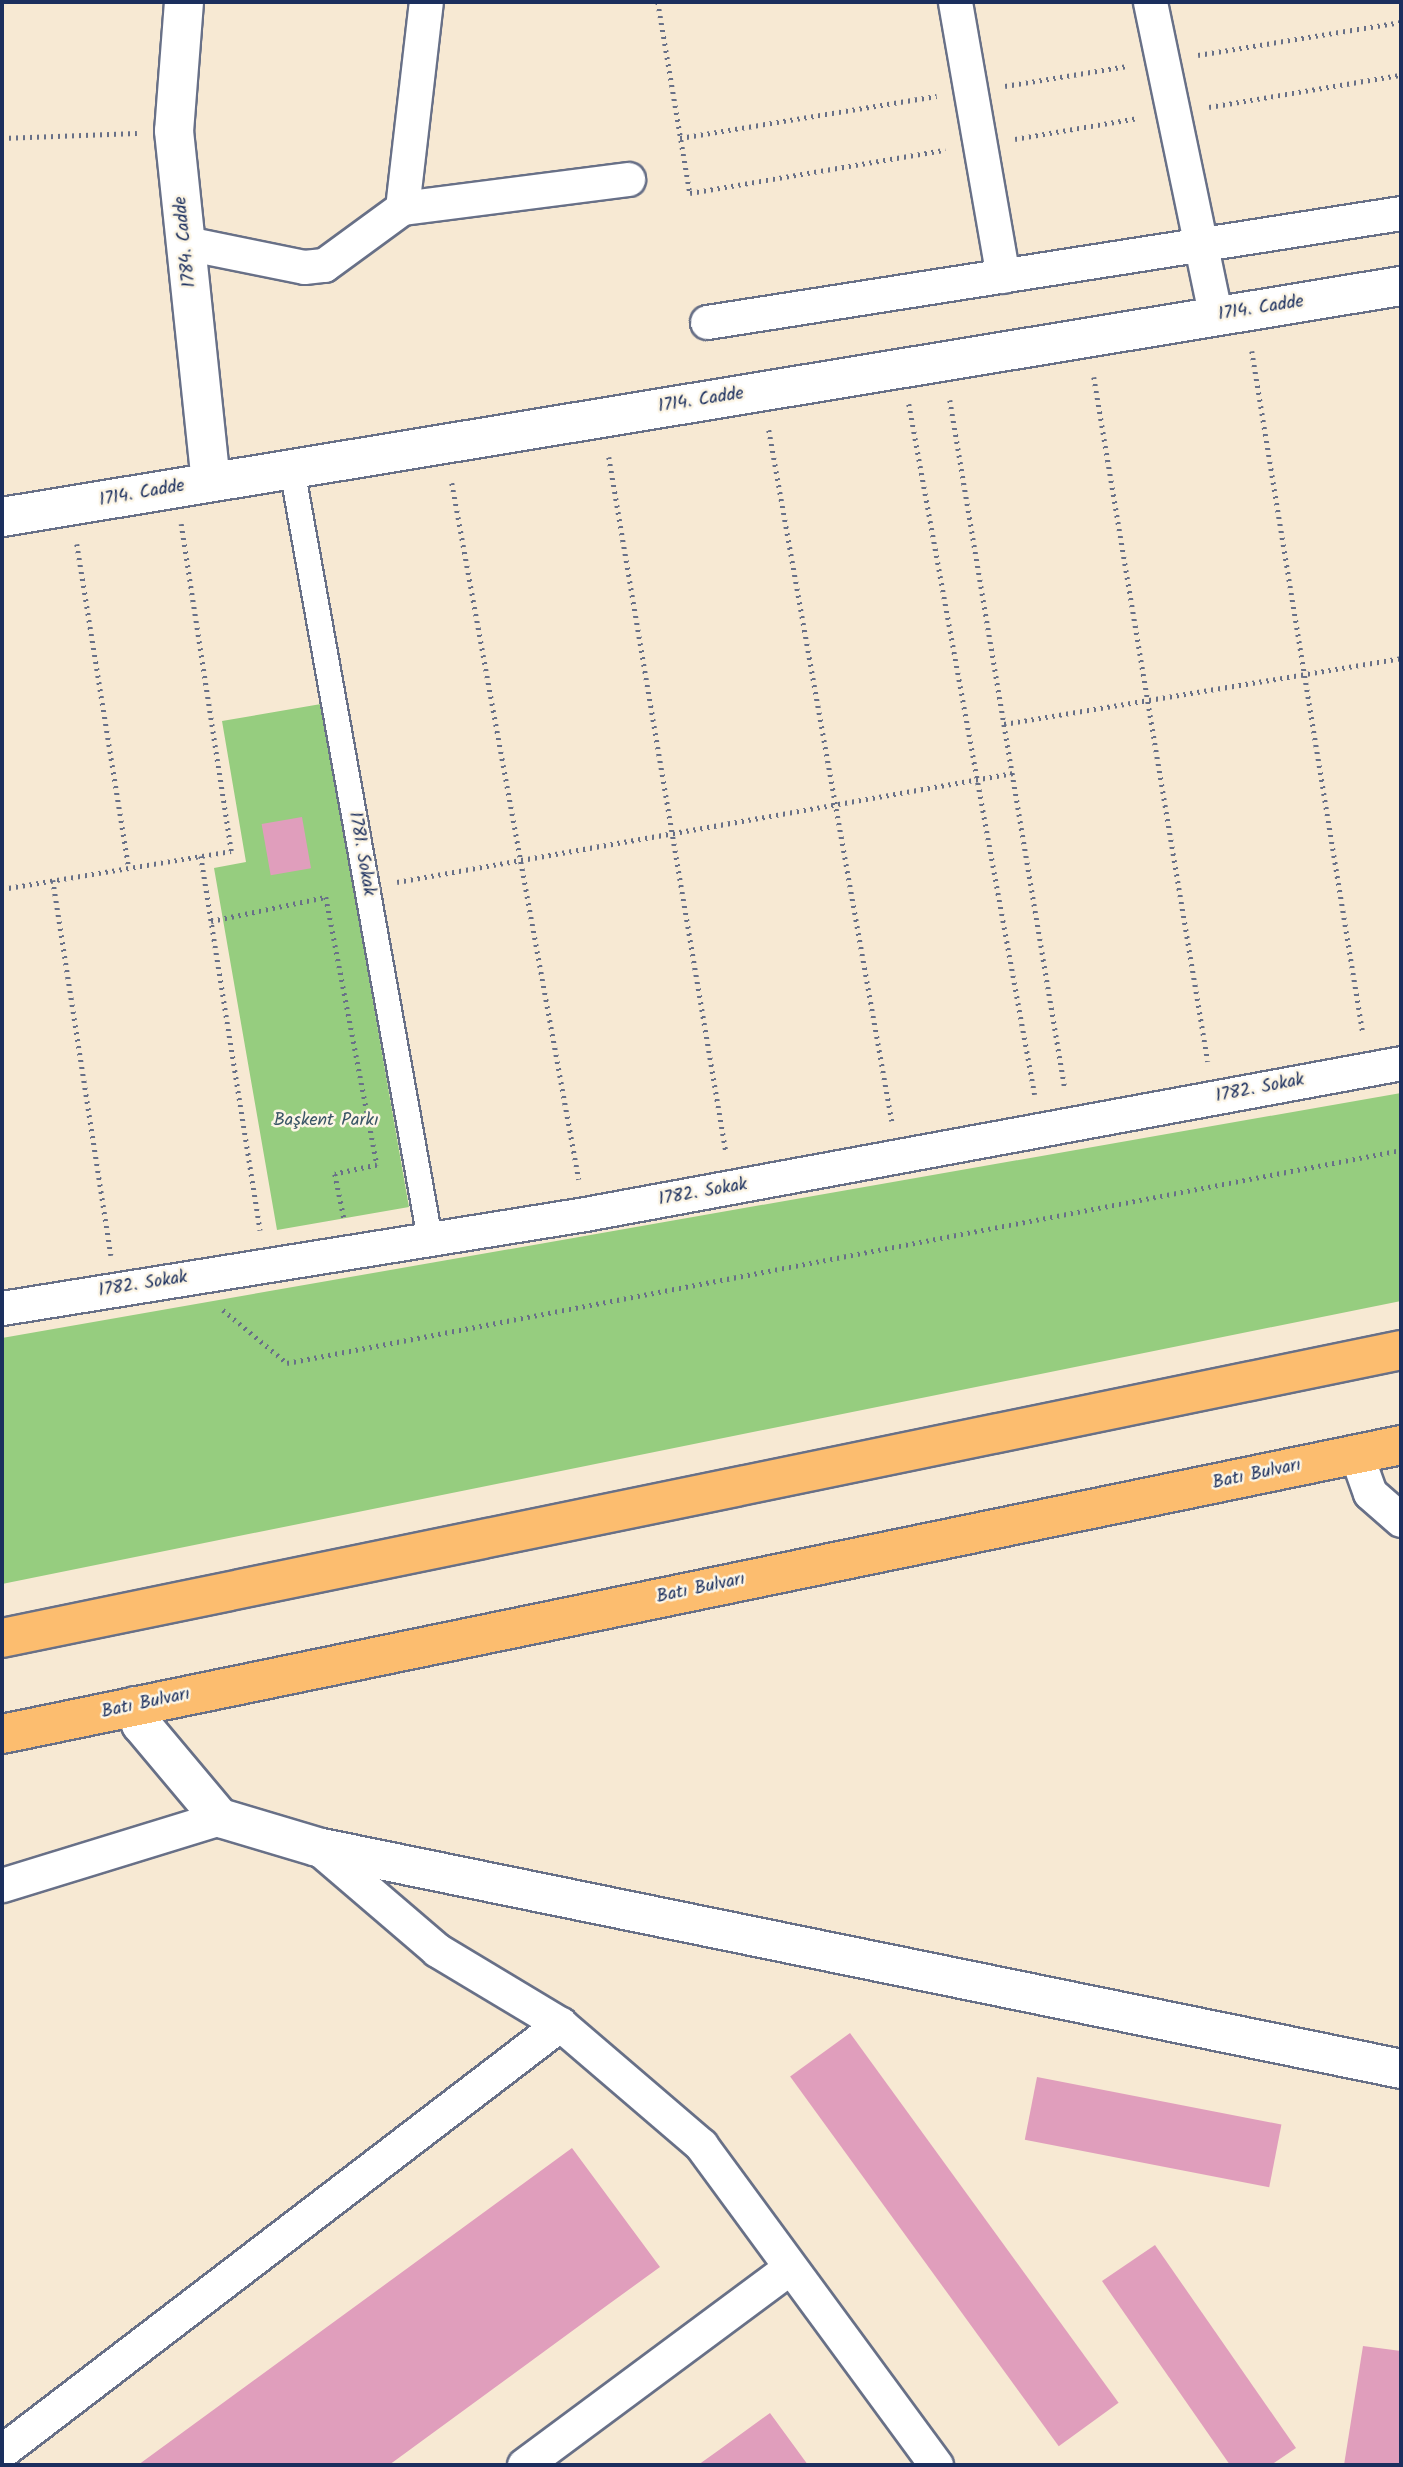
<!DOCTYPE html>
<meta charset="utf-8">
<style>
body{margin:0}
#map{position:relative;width:1403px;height:2467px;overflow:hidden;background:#f7e9d3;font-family:Kalam,sans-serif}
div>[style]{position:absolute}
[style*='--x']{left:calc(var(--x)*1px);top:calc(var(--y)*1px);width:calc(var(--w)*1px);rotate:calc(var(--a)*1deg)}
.green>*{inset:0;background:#96cd7f}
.building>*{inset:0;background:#e09ebc;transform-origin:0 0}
.path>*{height:4.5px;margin-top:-2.25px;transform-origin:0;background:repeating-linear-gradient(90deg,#687087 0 2px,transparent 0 7px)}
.roads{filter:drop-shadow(2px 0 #687087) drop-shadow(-2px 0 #687087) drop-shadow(0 2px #687087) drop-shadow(0 -2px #687087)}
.pedestrian>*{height:24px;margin:-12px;padding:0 12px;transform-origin:12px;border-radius:12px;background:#fff}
.minor>*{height:33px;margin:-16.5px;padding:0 16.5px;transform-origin:16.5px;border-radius:16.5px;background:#fff}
.tertiary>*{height:38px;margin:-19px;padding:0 19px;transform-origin:19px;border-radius:19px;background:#fff}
.primary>*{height:38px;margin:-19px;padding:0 19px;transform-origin:19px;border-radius:19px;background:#fcbd6f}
span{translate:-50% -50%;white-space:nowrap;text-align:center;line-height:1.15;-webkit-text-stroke:5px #fcf5e5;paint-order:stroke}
.street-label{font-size:18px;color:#1b2f5e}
.park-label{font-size:18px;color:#3a5666}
.frame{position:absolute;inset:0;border:4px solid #1b2f5e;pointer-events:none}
</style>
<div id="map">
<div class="green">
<div style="clip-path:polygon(321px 704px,409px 1207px,277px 1230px,214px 868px,246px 862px,222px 721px)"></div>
<div style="clip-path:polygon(1401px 1093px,1401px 1301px,2px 1584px,2px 1338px)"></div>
</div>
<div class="building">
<div style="left:302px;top:817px;width:52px;height:41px;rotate:80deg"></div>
<div style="left:850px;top:2033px;width:457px;height:74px;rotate:54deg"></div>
<div style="left:1037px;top:2077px;width:249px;height:64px;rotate:11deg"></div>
<div style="clip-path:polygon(572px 2148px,660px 2267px,609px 2304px,389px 2465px,138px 2465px)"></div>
<div style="clip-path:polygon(1155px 2245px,1296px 2448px,1271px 2465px,1230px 2465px,1102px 2281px)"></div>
<div style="clip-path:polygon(1363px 2346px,1401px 2351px,1401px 2465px,1344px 2465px)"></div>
<div style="clip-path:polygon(770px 2413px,808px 2465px,698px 2465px,719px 2450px)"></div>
</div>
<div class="path">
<div style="--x:658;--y:2;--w:194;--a:80.5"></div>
<div style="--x:690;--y:193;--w:259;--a:-9.6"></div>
<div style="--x:1198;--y:55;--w:206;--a:-9.2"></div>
<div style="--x:1005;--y:86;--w:124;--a:-9.3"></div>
<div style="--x:1209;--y:107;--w:195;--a:-9.5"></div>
<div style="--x:2;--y:138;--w:135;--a:-2.1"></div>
<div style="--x:680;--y:138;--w:260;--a:-9.3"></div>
<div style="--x:1015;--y:139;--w:125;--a:-9.7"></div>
<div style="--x:1252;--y:351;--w:691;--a:80.76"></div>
<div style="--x:1094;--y:377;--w:694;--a:80.55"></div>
<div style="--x:950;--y:400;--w:699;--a:80.52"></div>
<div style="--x:909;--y:404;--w:702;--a:79.67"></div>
<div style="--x:769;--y:430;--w:702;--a:79.91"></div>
<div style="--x:609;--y:457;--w:705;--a:80.44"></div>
<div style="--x:452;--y:483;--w:708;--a:79.67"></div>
<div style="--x:77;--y:544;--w:328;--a:80.9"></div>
<div style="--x:1004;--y:724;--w:402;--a:-9.4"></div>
<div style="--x:201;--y:856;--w:379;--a:81"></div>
<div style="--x:53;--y:880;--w:380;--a:81.2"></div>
<div style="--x:397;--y:882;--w:626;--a:-10.03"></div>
<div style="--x:2;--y:889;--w:232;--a:-9.4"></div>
<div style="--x:231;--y:851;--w:331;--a:-98.7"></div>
<div style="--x:211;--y:921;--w:117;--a:-11.8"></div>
<div style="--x:326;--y:897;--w:273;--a:79.2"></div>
<div style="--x:377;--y:1165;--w:43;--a:167.9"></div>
<div style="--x:335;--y:1174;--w:45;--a:78.4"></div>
<div style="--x:223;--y:1310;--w:83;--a:39.6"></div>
<div style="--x:287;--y:1363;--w:1134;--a:-10.82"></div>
</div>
<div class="roads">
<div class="pedestrian">
<div style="--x:292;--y:469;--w:782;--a:79.84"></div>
</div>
<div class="minor">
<div style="--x:955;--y:2;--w:278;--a:80.1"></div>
<div style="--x:1150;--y:2;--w:322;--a:78.2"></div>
<div style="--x:402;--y:208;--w:207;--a:-83.4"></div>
<div style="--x:186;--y:243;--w:120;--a:11.5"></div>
<div style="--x:304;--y:267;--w:20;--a:-6"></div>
<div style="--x:324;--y:265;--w:97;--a:-36.2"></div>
<div style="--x:402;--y:208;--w:228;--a:-7.3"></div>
<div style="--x:707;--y:322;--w:703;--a:-8.93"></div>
<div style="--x:2;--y:1308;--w:591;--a:-9.16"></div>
<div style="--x:585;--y:1214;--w:830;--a:-10.48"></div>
<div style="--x:1356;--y:1454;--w:41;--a:70.3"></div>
<div style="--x:1370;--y:1493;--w:41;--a:41.1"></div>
<div style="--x:317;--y:1847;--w:158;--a:40.6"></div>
<div style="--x:437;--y:1950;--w:144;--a:31"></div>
<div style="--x:560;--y:2024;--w:186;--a:40.6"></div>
<div style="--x:701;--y:2145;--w:397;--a:53.7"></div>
<div style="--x:2;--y:1885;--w:228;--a:-17.1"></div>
<div style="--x:2;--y:2451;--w:703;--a:-37.42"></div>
<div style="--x:524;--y:2465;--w:329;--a:-36.6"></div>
</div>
<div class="tertiary">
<div style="--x:184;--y:2;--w:129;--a:94.4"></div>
<div style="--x:174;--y:131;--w:353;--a:84"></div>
<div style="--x:2;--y:517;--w:1418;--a:-9.38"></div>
<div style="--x:135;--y:1706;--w:19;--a:72"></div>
<div style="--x:141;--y:1724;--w:123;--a:50"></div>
<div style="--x:220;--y:1818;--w:101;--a:16.6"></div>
<div style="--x:317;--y:1847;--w:1106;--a:11.57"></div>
</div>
<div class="primary">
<div style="--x:2;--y:1638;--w:1428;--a:-11.63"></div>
<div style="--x:2;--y:1734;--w:1429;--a:-11.67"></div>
</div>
</div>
<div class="street-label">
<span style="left:186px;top:242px;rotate:-96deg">1784. Cadde</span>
<span style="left:1261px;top:309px;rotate:-9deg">1714. Cadde</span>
<span style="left:701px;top:401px;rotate:-9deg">1714. Cadde</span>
<span style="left:142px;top:494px;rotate:-10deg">1714. Cadde</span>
<span style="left:361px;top:854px;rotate:80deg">1781. Sokak</span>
<span style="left:1260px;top:1089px;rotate:-11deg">1782. Sokak</span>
<span style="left:703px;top:1193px;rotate:-10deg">1782. Sokak</span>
<span style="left:143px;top:1285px;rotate:-9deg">1782. Sokak</span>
<span style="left:1257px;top:1475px;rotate:-12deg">Batı Bulvarı</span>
<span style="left:701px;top:1589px;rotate:-12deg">Batı Bulvarı</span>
<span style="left:146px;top:1704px;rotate:-12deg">Batı Bulvarı</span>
</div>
<div class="park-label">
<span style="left:326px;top:1121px">Başkent Parkı</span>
</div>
<div class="frame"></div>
</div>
